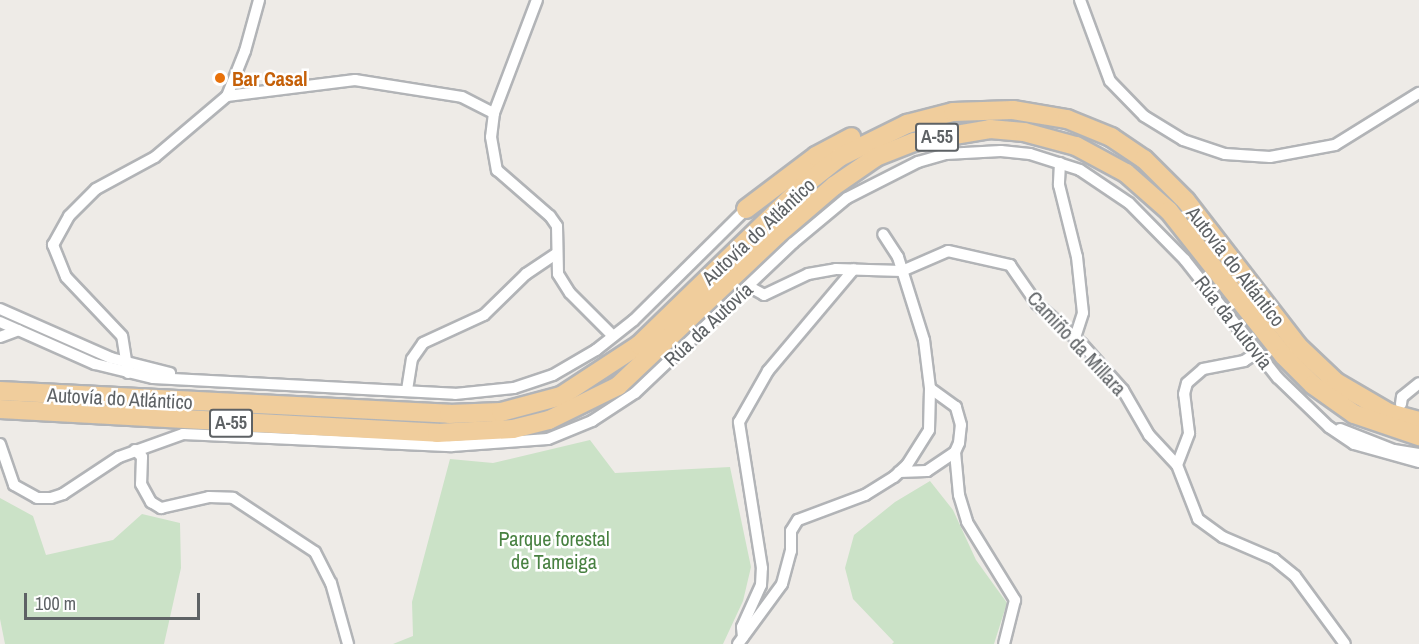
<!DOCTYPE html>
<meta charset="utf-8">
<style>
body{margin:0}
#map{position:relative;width:1419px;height:644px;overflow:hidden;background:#eeebe7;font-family:"Archivo Narrow",sans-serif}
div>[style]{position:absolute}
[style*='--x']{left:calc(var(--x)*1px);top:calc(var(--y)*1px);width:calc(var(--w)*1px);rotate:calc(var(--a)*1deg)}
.green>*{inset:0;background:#cbe2c7}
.roads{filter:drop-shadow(2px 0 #b2b4b7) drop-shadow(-2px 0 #b2b4b7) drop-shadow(0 2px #b2b4b7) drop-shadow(0 -2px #b2b4b7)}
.street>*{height:10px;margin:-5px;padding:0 5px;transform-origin:5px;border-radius:5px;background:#fff}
.highway>*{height:18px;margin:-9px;padding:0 9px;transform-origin:9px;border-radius:9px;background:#f0cd9c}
.dots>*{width:16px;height:16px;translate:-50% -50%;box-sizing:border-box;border:3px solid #fff;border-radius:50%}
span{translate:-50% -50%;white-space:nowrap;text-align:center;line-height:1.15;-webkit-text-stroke:5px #fff;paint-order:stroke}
.shield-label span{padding:2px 4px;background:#fff;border:2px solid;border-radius:4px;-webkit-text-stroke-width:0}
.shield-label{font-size:18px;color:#5e6265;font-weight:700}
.food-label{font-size:20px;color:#c56008;font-weight:700}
.left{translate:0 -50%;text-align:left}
.street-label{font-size:20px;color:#5e6265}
.park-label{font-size:20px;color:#488141}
.scale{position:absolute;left:24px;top:593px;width:176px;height:27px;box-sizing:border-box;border:3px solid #5e6265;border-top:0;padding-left:8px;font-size:18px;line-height:21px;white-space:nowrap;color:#5e6265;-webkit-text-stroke:4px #fff;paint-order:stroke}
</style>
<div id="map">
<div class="green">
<div style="clip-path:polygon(590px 440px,615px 473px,730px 467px,751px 567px,743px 601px,723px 644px,393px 644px,413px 636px,412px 602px,450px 459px,493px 463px)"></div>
<div style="clip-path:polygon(930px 481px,953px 510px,976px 560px,1007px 603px,994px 644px,892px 644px,894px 642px,853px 599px,845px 568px,854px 535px,895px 502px)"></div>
<div style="clip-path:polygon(0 498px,33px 516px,46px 555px,113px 540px,142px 514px,180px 523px,181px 568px,164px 644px,5px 644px,0 619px)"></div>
</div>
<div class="roads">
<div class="street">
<div style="--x:1080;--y:0;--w:86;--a:69.7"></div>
<div style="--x:1110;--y:81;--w:49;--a:45.8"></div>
<div style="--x:1144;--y:116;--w:46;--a:31.6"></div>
<div style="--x:1183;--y:140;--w:44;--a:18.4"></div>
<div style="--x:1225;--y:154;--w:45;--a:3.8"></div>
<div style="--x:1270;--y:157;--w:66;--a:-10.5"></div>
<div style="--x:1335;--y:145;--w:99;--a:-31.8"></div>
<div style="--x:227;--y:96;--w:129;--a:-7.1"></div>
<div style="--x:355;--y:80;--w:108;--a:9"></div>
<div style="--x:462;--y:97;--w:36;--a:27"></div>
<div style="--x:494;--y:113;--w:121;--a:-69.2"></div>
<div style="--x:494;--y:113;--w:24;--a:97"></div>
<div style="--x:491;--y:137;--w:34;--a:80"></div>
<div style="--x:497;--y:170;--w:70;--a:41"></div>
<div style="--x:550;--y:216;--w:12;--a:55"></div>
<div style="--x:557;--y:226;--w:48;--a:88.8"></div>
<div style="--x:558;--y:274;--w:22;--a:58"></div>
<div style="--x:570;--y:293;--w:61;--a:45"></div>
<div style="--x:1060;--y:163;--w:22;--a:93"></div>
<div style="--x:1059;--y:185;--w:74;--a:76"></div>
<div style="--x:1077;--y:257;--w:56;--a:83.9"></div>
<div style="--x:1083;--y:313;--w:26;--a:108"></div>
<div style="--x:748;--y:286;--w:18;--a:29"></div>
<div style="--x:764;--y:295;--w:49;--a:-25.5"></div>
<div style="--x:808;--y:274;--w:28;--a:-10"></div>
<div style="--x:836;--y:269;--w:66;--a:1.7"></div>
<div style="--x:902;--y:271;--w:50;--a:-23.5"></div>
<div style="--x:948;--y:251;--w:64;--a:12.7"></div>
<div style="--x:1010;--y:265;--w:47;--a:55.3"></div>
<div style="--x:1037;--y:304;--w:60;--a:41.6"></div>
<div style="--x:1082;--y:344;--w:62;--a:48.3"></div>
<div style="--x:1123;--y:390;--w:52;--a:60"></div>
<div style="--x:1149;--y:435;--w:41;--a:47"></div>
<div style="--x:1177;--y:465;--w:58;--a:68.7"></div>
<div style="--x:1198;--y:519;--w:31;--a:36"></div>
<div style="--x:1223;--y:537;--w:56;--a:23.3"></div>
<div style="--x:1274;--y:559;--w:27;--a:39"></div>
<div style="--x:1295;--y:576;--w:84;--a:53.7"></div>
<div style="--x:0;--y:309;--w:121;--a:23.8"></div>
<div style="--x:111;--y:358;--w:61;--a:14.3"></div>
<div style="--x:0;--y:322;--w:104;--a:23.9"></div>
<div style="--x:95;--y:364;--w:60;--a:13.6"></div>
<div style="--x:153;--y:378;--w:302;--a:3"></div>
<div style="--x:455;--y:394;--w:59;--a:-5.8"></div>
<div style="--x:514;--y:388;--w:41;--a:-18.4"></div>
<div style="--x:553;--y:375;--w:50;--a:-30.2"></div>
<div style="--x:596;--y:350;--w:48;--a:-38.3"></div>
<div style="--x:634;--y:320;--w:158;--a:-44.7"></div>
<div style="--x:0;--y:337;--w:20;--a:-20"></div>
<div style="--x:128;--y:373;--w:37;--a:-99"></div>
<div style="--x:122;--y:336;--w:81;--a:-133.5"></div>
<div style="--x:66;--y:277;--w:35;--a:-112"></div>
<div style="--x:53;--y:245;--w:33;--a:-61"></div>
<div style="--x:69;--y:216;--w:38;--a:-45"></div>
<div style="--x:96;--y:189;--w:67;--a:-28.5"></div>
<div style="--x:155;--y:157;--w:94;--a:-40.3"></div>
<div style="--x:227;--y:96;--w:48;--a:-68.2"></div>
<div style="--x:245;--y:51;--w:53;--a:-74.6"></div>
<div style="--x:407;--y:390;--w:31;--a:-81"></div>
<div style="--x:412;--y:359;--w:19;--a:-55"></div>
<div style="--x:423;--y:343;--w:67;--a:-24.7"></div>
<div style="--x:484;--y:315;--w:59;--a:-44.3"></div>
<div style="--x:526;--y:274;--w:37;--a:-34"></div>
<div style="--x:1401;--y:404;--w:7;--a:-82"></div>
<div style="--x:1402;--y:397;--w:22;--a:-39"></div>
<div style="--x:1340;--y:429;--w:58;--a:21.3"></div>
<div style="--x:1394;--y:450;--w:25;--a:9"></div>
<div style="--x:0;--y:444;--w:43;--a:71.1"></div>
<div style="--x:14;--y:485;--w:26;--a:29"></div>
<div style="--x:37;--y:498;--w:14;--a:0"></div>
<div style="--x:51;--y:498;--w:13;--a:-18"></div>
<div style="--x:63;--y:494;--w:67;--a:-33.5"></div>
<div style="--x:119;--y:457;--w:68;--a:-19.8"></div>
<div style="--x:183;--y:434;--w:269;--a:2.6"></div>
<div style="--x:452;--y:446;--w:96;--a:-4.2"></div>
<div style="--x:548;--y:439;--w:48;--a:-22.2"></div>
<div style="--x:592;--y:421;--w:51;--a:-33.1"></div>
<div style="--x:635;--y:393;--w:218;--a:-43.5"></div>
<div style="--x:793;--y:243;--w:70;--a:-39.8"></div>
<div style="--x:847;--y:198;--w:80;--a:-26.9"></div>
<div style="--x:918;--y:162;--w:29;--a:-16"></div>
<div style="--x:946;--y:154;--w:55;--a:-3.1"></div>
<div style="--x:1001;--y:151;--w:29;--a:6"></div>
<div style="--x:1030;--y:154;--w:52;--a:17.7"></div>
<div style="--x:1080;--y:170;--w:59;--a:34"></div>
<div style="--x:1129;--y:203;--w:80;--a:45.5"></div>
<div style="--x:1185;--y:260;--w:150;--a:51.8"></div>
<div style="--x:1278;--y:378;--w:71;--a:43.9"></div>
<div style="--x:1329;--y:427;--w:30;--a:34"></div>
<div style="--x:1354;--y:444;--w:67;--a:15.5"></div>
<div style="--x:135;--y:450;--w:10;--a:45"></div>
<div style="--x:142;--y:457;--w:27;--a:92"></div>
<div style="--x:141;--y:484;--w:21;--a:61"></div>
<div style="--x:151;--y:502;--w:12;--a:31"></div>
<div style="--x:161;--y:508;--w:49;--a:-12.9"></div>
<div style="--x:209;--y:497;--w:24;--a:2"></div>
<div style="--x:233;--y:498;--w:98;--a:33.4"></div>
<div style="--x:315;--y:552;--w:35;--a:63"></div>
<div style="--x:331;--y:583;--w:63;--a:74.4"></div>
<div style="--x:955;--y:452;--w:43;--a:84.7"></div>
<div style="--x:959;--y:495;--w:28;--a:73"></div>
<div style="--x:967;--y:522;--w:92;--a:58.4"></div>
<div style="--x:1015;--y:600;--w:45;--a:104"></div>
<div style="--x:1177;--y:465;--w:34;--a:-69"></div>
<div style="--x:1189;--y:433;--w:39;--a:-97"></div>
<div style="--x:1184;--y:394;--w:11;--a:-75"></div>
<div style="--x:1187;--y:383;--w:21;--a:-41"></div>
<div style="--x:1203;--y:369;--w:42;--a:-11"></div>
<div style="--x:1244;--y:361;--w:17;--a:-33"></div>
<div style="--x:899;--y:472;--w:28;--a:-2"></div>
<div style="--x:927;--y:471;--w:34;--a:-34"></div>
<div style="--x:955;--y:452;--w:10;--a:-66"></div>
<div style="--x:959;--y:443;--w:18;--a:-84"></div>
<div style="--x:961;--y:425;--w:19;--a:-106"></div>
<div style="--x:956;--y:407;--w:32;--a:-144"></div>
<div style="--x:743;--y:637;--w:10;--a:-96"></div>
<div style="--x:742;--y:627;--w:46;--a:-65.7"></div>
<div style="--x:761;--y:585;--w:17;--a:-87"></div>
<div style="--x:762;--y:568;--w:148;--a:-99"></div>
<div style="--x:739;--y:422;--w:59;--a:-60.4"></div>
<div style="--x:768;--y:371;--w:133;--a:-49.9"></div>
<div style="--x:738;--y:644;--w:74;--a:-53.7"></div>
<div style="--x:782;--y:584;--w:34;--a:-75"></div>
<div style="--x:791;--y:551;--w:20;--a:-90"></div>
<div style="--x:791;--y:531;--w:13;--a:-58"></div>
<div style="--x:798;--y:520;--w:72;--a:-20.5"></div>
<div style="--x:865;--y:495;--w:34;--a:-32"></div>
<div style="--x:894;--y:477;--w:18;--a:-43"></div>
<div style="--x:907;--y:465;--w:41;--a:-57.8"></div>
<div style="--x:929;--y:430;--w:42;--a:-88.6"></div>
<div style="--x:930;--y:388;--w:48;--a:-97.1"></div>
<div style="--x:924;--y:340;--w:87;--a:-107.4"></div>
<div style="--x:898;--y:257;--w:27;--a:-123"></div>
</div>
<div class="highway">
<div style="--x:746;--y:209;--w:88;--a:-37.1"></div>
<div style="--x:816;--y:156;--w:40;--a:-28"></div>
<div style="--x:0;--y:391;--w:450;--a:2.9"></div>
<div style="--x:449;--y:414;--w:52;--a:-2.2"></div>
<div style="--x:501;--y:412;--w:62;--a:-14.9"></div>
<div style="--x:561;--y:396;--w:93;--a:-33.2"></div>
<div style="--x:639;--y:345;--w:227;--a:-44.1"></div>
<div style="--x:802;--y:187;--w:48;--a:-38.3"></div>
<div style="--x:840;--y:157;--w:75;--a:-26.2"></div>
<div style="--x:907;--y:124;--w:48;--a:-14.6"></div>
<div style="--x:953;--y:112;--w:60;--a:-1.9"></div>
<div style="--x:1013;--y:110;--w:55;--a:9.5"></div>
<div style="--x:1067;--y:119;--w:48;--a:22.2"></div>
<div style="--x:1111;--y:137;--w:40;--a:34"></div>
<div style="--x:1144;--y:159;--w:59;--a:45"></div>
<div style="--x:1186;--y:201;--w:183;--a:52.3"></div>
<div style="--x:1298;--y:346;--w:52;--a:43.5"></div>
<div style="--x:1336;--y:382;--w:61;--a:30.3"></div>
<div style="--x:1389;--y:413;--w:31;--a:15"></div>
<div style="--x:0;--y:409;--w:438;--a:3.1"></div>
<div style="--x:437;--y:433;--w:76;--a:-3"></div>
<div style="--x:513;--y:429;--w:37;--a:-14"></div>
<div style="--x:549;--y:420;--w:77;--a:-26.2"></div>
<div style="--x:618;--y:386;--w:219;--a:-43.5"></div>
<div style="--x:777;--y:235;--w:75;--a:-40.7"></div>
<div style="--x:834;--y:186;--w:51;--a:-34.6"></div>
<div style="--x:876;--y:157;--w:41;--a:-21.5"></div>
<div style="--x:914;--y:142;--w:77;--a:-9.7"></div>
<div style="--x:990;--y:129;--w:34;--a:5"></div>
<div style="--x:1024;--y:132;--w:54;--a:15.1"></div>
<div style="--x:1076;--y:146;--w:57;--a:28.4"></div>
<div style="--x:1126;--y:173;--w:57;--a:41.5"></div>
<div style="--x:1169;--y:211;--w:185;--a:51.6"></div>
<div style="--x:1284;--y:356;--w:41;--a:45"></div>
<div style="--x:1313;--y:385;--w:50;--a:35.3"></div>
<div style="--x:1354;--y:414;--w:69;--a:18.7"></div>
</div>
</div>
<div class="dots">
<div style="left:220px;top:78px;background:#e8710a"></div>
</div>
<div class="shield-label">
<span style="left:937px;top:137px">A-55</span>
<span style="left:231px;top:423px">A-55</span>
</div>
<div class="food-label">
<span class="left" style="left:232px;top:78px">Bar Casal</span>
</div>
<div class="street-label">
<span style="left:758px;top:231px;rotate:-43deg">Autovía do Atlántico</span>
<span style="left:1236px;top:266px;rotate:52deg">Autovía do Atlántico</span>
<span style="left:1234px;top:322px;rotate:52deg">Rúa da Autovía</span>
<span style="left:708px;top:324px;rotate:-43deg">Rúa da Autovía</span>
<span style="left:1077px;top:343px;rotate:47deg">Camiño da Millara</span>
<span style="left:120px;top:398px;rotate:3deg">Autovía do Atlántico</span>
</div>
<div class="park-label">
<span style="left:554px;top:550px">Parque forestal<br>de Tameiga</span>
</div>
<div class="scale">100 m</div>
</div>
